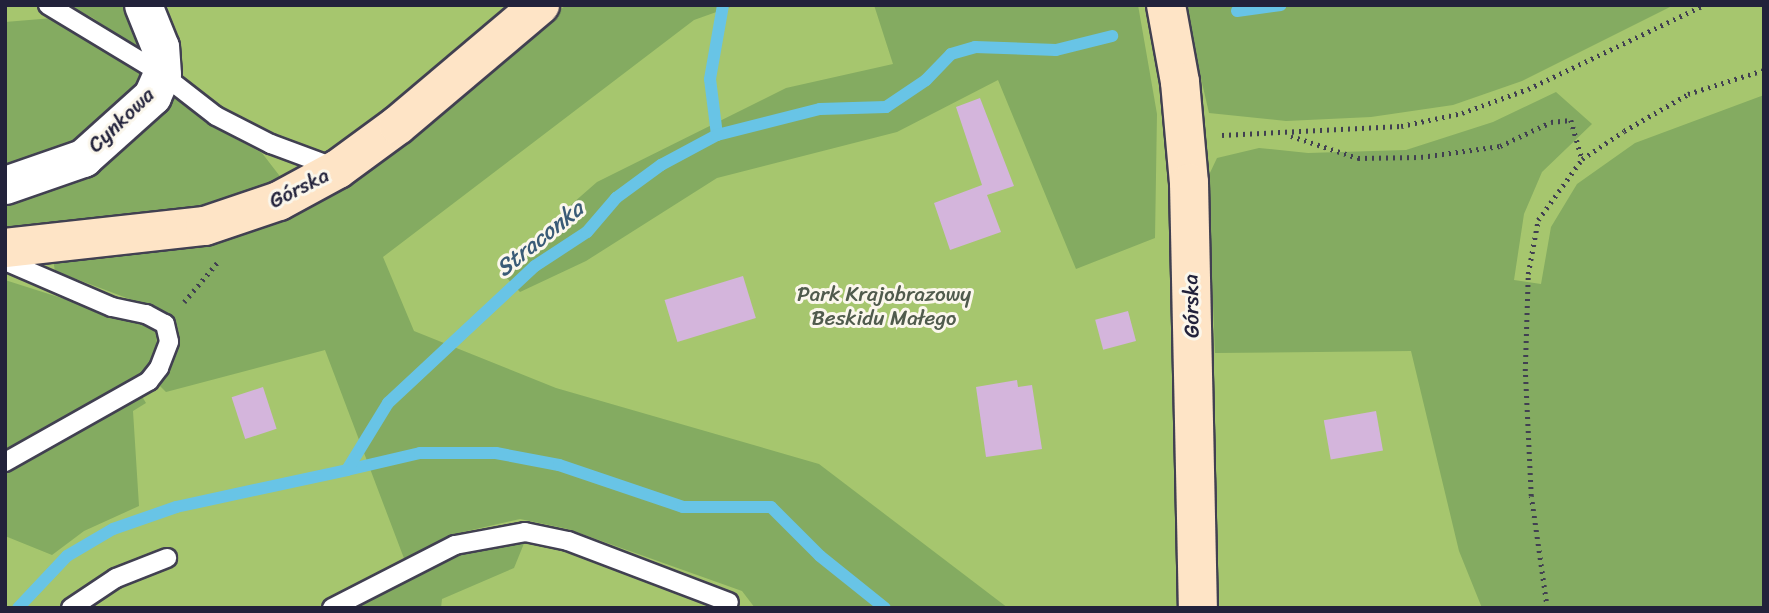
<!DOCTYPE html>
<meta charset="utf-8">
<style>
body{margin:0}
#map{position:relative;width:1769px;height:613px;overflow:hidden;background:#f3e7cf;font-family:Sriracha,sans-serif}
div>[style]{position:absolute}
[style*='--x']{left:calc(var(--x)*1px);top:calc(var(--y)*1px);width:calc(var(--w)*1px);rotate:calc(var(--a)*1deg)}
.green>*{inset:0;background:#a6c66e;transform-origin:0 0}
.forest>*{inset:0;background:#84ab61}
.stream>*{height:12px;margin:-6px;padding:0 6px;transform-origin:6px;border-radius:6px;background:#68c4e6}
.building>*{inset:0;background:#d4b5dc;transform-origin:0 0}
.path>*{height:4.5px;margin-top:-2.25px;transform-origin:0;background:repeating-linear-gradient(90deg,#414051 0 2px,transparent 0 7px)}
.roads{filter:drop-shadow(2px 0 #414051) drop-shadow(-2px 0 #414051) drop-shadow(0 2px #414051) drop-shadow(0 -2px #414051)}
.lane>*{height:18px;margin:-9px;padding:0 9px;transform-origin:9px;border-radius:9px;background:#fff}
.street>*{height:37px;margin:-18.5px;padding:0 18.5px;transform-origin:18.5px;border-radius:18.5px;background:#fff}
.secondary>*{height:38px;margin:-19px;padding:0 19px;transform-origin:19px;border-radius:19px;background:#fee4c6}
span{translate:-50% -50%;white-space:nowrap;text-align:center;line-height:1.15;-webkit-text-stroke:6px #fbf7ec;paint-order:stroke}
.street-label{font-size:21px;color:#22223b}
.park-label{font-size:21px;color:#505b4d}
.water-label{font-size:23px;color:#3a5b77;font-style:italic}
.frame{position:absolute;inset:0;border:7px solid #22223b;pointer-events:none}
</style>
<div id="map">
<div class="green">
<div style="left:5px;top:5px;width:1759px;height:603px"></div>
</div>
<div class="forest">
<div style="clip-path:polygon(68px 5px,136px 5px,156px 61px,93px 18px)"></div>
<div style="clip-path:polygon(566px 5px,736px 5px,694px 20px,383px 257px,414px 331px,556px 388px,819px 464px,1008px 608px,755px 608px,742px 591px,568px 529px,520px 519px,454px 534px,405px 561px,325px 350px,166px 392px,157px 383px,177px 345px,176px 326px,164px 312px,55px 271px,53px 260px,204px 245px,414px 134px)"></div>
<div style="clip-path:polygon(874px 5px,1138px 5px,1157px 114px,1155px 238px,1076px 269px,998px 80px,897px 132px,717px 178px,586px 261px,520px 292px,505px 276px,525px 245px,597px 182px,786px 88px,893px 64px)"></div>
<div style="clip-path:polygon(1184px 5px,1674px 5px,1522px 81px,1453px 105px,1371px 117px,1286px 121px,1209px 113px)"></div>
<div style="clip-path:polygon(53px 18px,151px 77px,78px 150px,5px 176px,5px 22px)"></div>
<div style="clip-path:polygon(1556px 92px,1592px 124px,1542px 172px,1524px 214px,1514px 280px,1541px 284px,1551px 227px,1577px 184px,1635px 143px,1764px 95px,1764px 608px,1482px 608px,1459px 551px,1411px 351px,1215px 353px,1208px 177px,1217px 158px,1259px 148px,1308px 153px,1406px 150px,1493px 122px)"></div>
<div style="clip-path:polygon(169px 93px,206px 123px,262px 153px,282px 179px,230px 200px,165px 214px,5px 232px,5px 193px)"></div>
<div style="clip-path:polygon(5px 280px,149px 326px,157px 334px,156px 351px,144px 375px,14px 449px,5px 448px)"></div>
<div style="clip-path:polygon(140px 393px,146px 403px,133px 411px,139px 506px,84px 531px,52px 555px,5px 536px,5px 470px)"></div>
<div style="clip-path:polygon(525px 541px,514px 568px,442px 599px,441px 608px,351px 608px,458px 551px)"></div>
</div>
<div class="stream">
<div style="--x:1237;--y:11;--w:44;--a:-7.8"></div>
<div style="--x:717;--y:135;--w:56;--a:-97.1"></div>
<div style="--x:710;--y:79;--w:75;--a:-80"></div>
<div style="--x:347;--y:470;--w:75;--a:-13.1"></div>
<div style="--x:420;--y:453;--w:76;--a:0"></div>
<div style="--x:496;--y:453;--w:64;--a:10.8"></div>
<div style="--x:559;--y:465;--w:131;--a:18.7"></div>
<div style="--x:683;--y:507;--w:88;--a:0"></div>
<div style="--x:771;--y:507;--w:69;--a:45"></div>
<div style="--x:820;--y:556;--w:83;--a:38.7"></div>
<div style="--x:18;--y:608;--w:71;--a:-46.7"></div>
<div style="--x:67;--y:556;--w:53;--a:-30.4"></div>
<div style="--x:113;--y:529;--w:67;--a:-19.2"></div>
<div style="--x:176;--y:507;--w:175;--a:-12.2"></div>
<div style="--x:347;--y:470;--w:79;--a:-58.5"></div>
<div style="--x:388;--y:403;--w:201;--a:-43"></div>
<div style="--x:535;--y:266;--w:62;--a:-33.2"></div>
<div style="--x:587;--y:232;--w:45;--a:-49.5"></div>
<div style="--x:616;--y:198;--w:56;--a:-36.3"></div>
<div style="--x:661;--y:165;--w:64;--a:-28.2"></div>
<div style="--x:717;--y:135;--w:106;--a:-14.2"></div>
<div style="--x:820;--y:109;--w:66;--a:-1.7"></div>
<div style="--x:886;--y:107;--w:48;--a:-34"></div>
<div style="--x:926;--y:80;--w:36;--a:-46"></div>
<div style="--x:951;--y:54;--w:25;--a:-16"></div>
<div style="--x:975;--y:47;--w:81;--a:2.1"></div>
<div style="--x:1056;--y:50;--w:58;--a:-14"></div>
</div>
<div class="building">
<div style="clip-path:polygon(980px 98px,1014px 186px,987px 195px,1001px 232px,950px 250px,934px 203px,982px 185px,956px 107px)"></div>
<div style="left:743px;top:276px;width:44px;height:82px;rotate:73deg"></div>
<div style="left:1128px;top:311px;width:31px;height:34px;rotate:75deg"></div>
<div style="clip-path:polygon(1017px 380px,1018px 387px,1032px 385px,1042px 449px,986px 457px,976px 387px)"></div>
<div style="left:263px;top:387px;width:44px;height:33px;rotate:72deg"></div>
<div style="left:1376px;top:411px;width:40px;height:53px;rotate:80deg"></div>
</div>
<div class="path">
<div style="--x:1222;--y:135;--w:179;--a:-2.9"></div>
<div style="--x:1401;--y:126;--w:62;--a:-12"></div>
<div style="--x:1462;--y:113;--w:70;--a:-20"></div>
<div style="--x:1528;--y:89;--w:195;--a:-25.5"></div>
<div style="--x:1291;--y:136;--w:71;--a:18.2"></div>
<div style="--x:1358;--y:158;--w:63;--a:-0.9"></div>
<div style="--x:1421;--y:157;--w:80;--a:-7.9"></div>
<div style="--x:1500;--y:146;--w:56;--a:-25.2"></div>
<div style="--x:1551;--y:122;--w:20;--a:-6"></div>
<div style="--x:1571;--y:120;--w:41;--a:74.2"></div>
<div style="--x:184;--y:302;--w:51;--a:-49.8"></div>
<div style="--x:1547;--y:608;--w:113;--a:-98.1"></div>
<div style="--x:1531;--y:496;--w:125;--a:-92.7"></div>
<div style="--x:1525;--y:371;--w:97;--a:-88.2"></div>
<div style="--x:1528;--y:274;--w:55;--a:-79.5"></div>
<div style="--x:1538;--y:220;--w:75;--a:-54.2"></div>
<div style="--x:1582;--y:159;--w:50;--a:-33.7"></div>
<div style="--x:1624;--y:131;--w:74;--a:-30"></div>
<div style="--x:1688;--y:94;--w:80;--a:-17.5"></div>
</div>
<div class="roads">
<div class="lane">
<div style="--x:48;--y:5;--w:133;--a:31.2"></div>
<div style="--x:162;--y:74;--w:68;--a:37.9"></div>
<div style="--x:216;--y:116;--w:62;--a:27"></div>
<div style="--x:271;--y:144;--w:69;--a:20.3"></div>
<div style="--x:5;--y:261;--w:116;--a:23.3"></div>
<div style="--x:112;--y:307;--w:35;--a:12"></div>
<div style="--x:146;--y:314;--w:21;--a:28"></div>
<div style="--x:165;--y:324;--w:18;--a:77"></div>
<div style="--x:169;--y:342;--w:28;--a:111"></div>
<div style="--x:159;--y:368;--w:16;--a:128"></div>
<div style="--x:149;--y:381;--w:165;--a:150.6"></div>
<div style="--x:71;--y:608;--w:54;--a:-33.7"></div>
<div style="--x:116;--y:578;--w:55;--a:-21.4"></div>
<div style="--x:332;--y:608;--w:138;--a:-27.1"></div>
<div style="--x:455;--y:545;--w:71;--a:-10.5"></div>
<div style="--x:525;--y:532;--w:44;--a:11.8"></div>
<div style="--x:568;--y:541;--w:172;--a:20.8"></div>
</div>
<div class="street">
<div style="--x:5;--y:185;--w:83;--a:-19.1"></div>
<div style="--x:83;--y:158;--w:93;--a:-41.9"></div>
<div style="--x:152;--y:96;--w:24;--a:-66"></div>
<div style="--x:162;--y:74;--w:27;--a:-94"></div>
<div style="--x:160;--y:47;--w:45;--a:-112"></div>
</div>
<div class="secondary">
<div style="--x:1166;--y:5;--w:78;--a:79.7"></div>
<div style="--x:1180;--y:82;--w:101;--a:84.9"></div>
<div style="--x:1189;--y:183;--w:425;--a:88.8"></div>
<div style="--x:5;--y:248;--w:201;--a:-6.3"></div>
<div style="--x:205;--y:226;--w:78;--a:-18.7"></div>
<div style="--x:279;--y:201;--w:67;--a:-28.5"></div>
<div style="--x:338;--y:169;--w:74;--a:-36.3"></div>
<div style="--x:398;--y:125;--w:186;--a:-40.2"></div>
</div>
</div>
<div class="street-label">
<span style="left:121px;top:120px;rotate:-44deg">Cynkowa</span>
<span style="left:299px;top:188px;rotate:-27deg">Górska</span>
<span style="left:1191px;top:306px;rotate:-91deg">Górska</span>
</div>
<div class="park-label">
<span style="left:884px;top:306px">Park Krajobrazowy<br>Beskidu Małego</span>
</div>
<div class="water-label">
<span style="left:540px;top:239px;rotate:-39deg">Straconka</span>
</div>
<div class="frame"></div>
</div>
